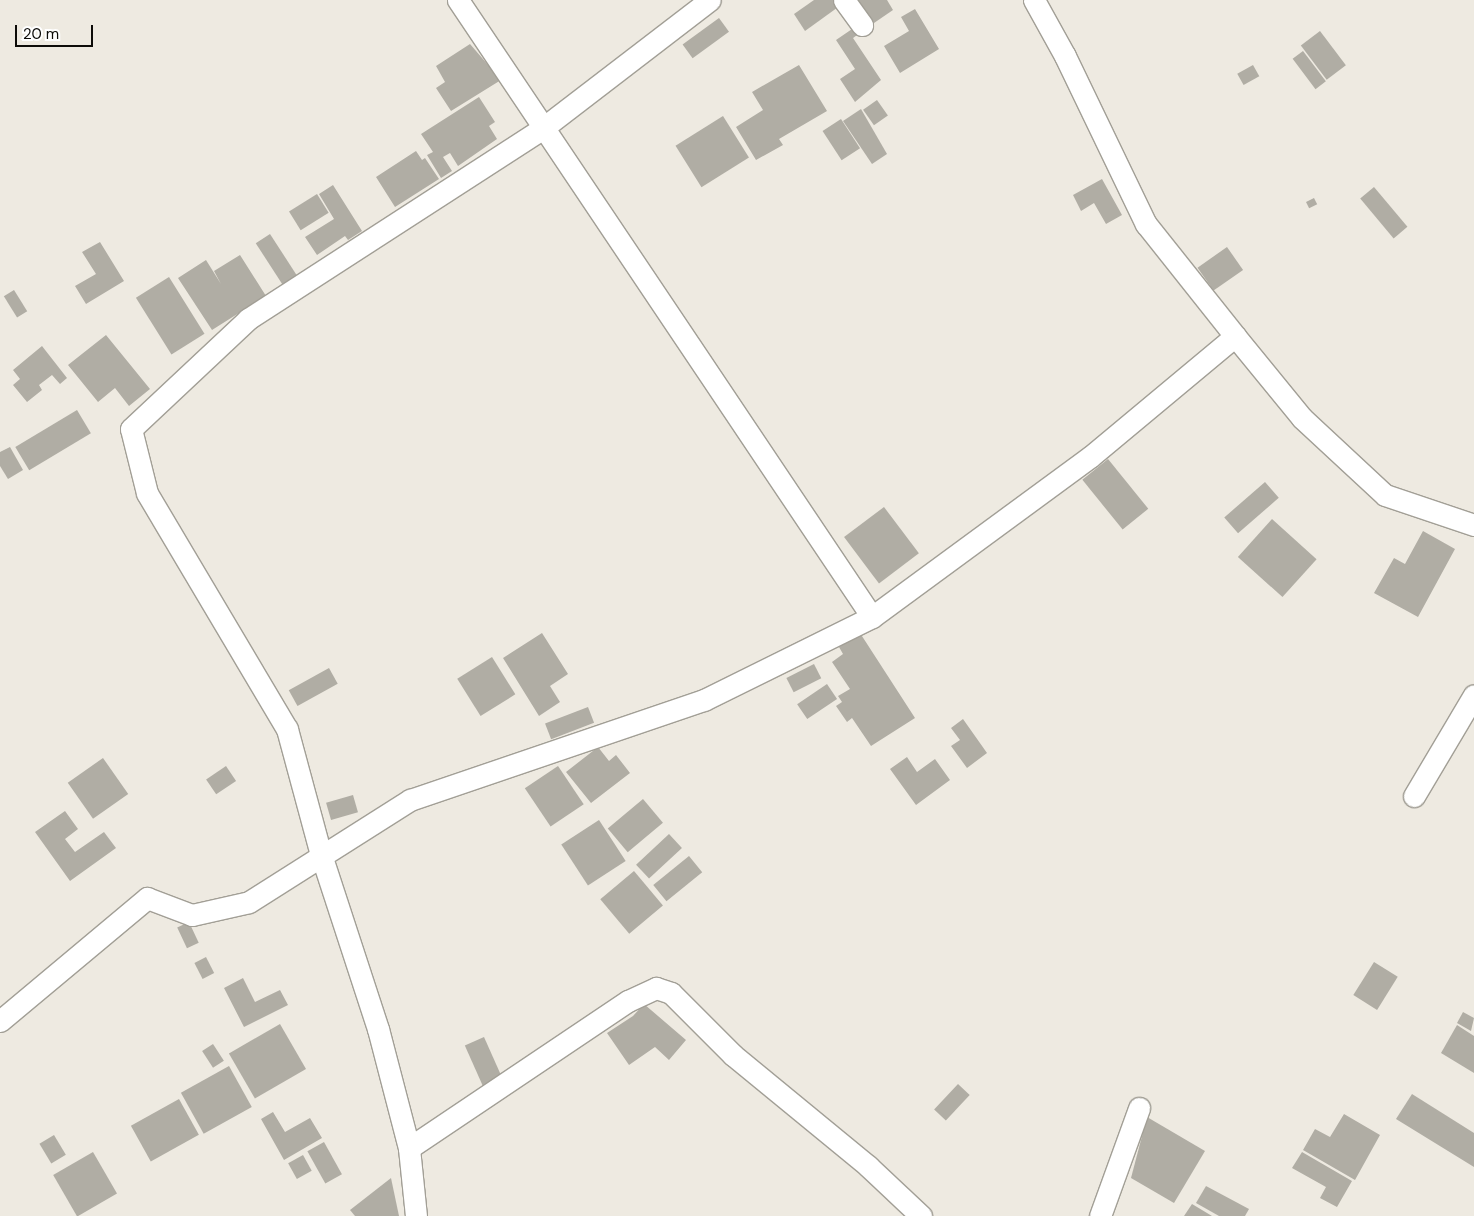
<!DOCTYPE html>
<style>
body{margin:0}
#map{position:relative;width:1474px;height:1216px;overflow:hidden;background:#eeeae1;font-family:"DM Sans",sans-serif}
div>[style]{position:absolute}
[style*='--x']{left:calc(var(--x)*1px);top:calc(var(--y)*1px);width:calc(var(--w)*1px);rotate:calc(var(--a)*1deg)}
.building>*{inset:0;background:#b0ada4;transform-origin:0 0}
.roads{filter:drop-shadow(1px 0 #a29f96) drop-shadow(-1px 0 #a29f96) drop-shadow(0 1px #a29f96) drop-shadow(0 -1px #a29f96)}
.minor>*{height:21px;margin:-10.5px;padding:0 10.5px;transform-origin:10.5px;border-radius:10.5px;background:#fff}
span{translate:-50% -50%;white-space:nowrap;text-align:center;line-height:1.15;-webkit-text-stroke:4px #fff;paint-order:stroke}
.scale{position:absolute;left:15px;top:25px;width:78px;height:22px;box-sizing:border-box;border:2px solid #0d0c09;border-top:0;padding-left:6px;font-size:15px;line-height:18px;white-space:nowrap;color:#0d0c09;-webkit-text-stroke:4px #fff;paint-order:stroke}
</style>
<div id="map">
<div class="building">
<div style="clip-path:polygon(814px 0,837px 0,841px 5px,805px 31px,794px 14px)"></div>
<div style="clip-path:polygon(858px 0,887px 0,893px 10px,874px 23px)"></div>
<div style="clip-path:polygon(915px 9px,939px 49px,900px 73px,884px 46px,909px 31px,901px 17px)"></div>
<div style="left:719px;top:18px;width:17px;height:45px;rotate:54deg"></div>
<div style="clip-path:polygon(855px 27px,860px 33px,853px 38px,881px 80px,855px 102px,840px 79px,855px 69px,836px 40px)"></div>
<div style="left:1320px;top:31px;width:43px;height:24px;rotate:53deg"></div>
<div style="clip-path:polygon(470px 44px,501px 80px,451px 111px,436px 88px,445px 82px,436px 66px)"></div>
<div style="left:1303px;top:51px;width:38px;height:13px;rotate:53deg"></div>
<div style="clip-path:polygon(799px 65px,827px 111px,779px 139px,783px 145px,756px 160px,736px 127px,763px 110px,752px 92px)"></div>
<div style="left:1253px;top:65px;width:13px;height:18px;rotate:61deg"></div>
<div style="clip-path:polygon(479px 97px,495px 122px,489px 126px,497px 139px,458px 166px,450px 153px,443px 157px,452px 171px,441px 178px,427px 155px,433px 152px,421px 134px)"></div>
<div style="left:877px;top:100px;width:19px;height:17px;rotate:55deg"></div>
<div style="clip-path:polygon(861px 109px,887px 154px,872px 164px,843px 121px)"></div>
<div style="left:723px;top:116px;width:49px;height:56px;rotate:58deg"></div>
<div style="left:841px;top:119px;width:35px;height:22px;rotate:57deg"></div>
<div style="clip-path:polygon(416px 151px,422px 160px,425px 158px,439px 179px,395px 207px,376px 177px)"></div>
<div style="clip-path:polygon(1102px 179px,1122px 215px,1106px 224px,1094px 203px,1081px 211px,1073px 195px)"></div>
<div style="clip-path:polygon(333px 185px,362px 231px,348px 240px,345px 236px,317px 255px,305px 237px,334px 219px,319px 194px)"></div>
<div style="left:1374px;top:187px;width:52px;height:18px;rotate:50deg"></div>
<div style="left:317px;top:194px;width:22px;height:33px;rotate:58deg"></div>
<div style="left:1314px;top:198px;width:7px;height:9px;rotate:63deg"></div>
<div style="left:270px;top:234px;width:50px;height:17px;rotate:57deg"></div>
<div style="clip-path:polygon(100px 242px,124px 281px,86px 304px,75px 286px,96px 274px,82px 252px)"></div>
<div style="left:1227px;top:247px;width:28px;height:36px;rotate:55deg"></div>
<div style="clip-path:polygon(240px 255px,266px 296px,212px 330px,178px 278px,206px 260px,221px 284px,214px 271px)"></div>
<div style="left:169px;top:277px;width:67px;height:39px;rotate:58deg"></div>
<div style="left:14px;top:290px;width:25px;height:12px;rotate:58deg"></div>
<div style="clip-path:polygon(106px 335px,150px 389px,129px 406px,115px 388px,98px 402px,68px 365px)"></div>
<div style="clip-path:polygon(42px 346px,67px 378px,60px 384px,52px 375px,39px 385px,42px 390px,27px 402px,13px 385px,20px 379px,13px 370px)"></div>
<div style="left:77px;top:410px;width:27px;height:72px;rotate:59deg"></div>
<div style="clip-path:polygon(10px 447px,23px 470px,8px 479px,0 466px,0 452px)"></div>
<div style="left:1108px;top:459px;width:64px;height:33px;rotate:51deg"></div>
<div style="left:1265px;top:482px;width:21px;height:54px;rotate:49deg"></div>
<div style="left:884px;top:507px;width:58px;height:50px;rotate:53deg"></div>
<div style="left:1272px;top:519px;width:60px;height:51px;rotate:42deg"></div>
<div style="clip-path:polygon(1423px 531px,1455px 549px,1418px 617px,1374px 593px,1394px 558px,1405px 564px)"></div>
<div style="clip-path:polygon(542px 633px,568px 674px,550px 686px,560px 702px,539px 716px,503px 658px)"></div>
<div style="clip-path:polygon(860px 633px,915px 718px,871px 746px,852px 718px,847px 722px,836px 706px,842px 702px,838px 696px,850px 689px,832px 662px,843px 654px,839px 647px)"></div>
<div style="left:492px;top:657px;width:44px;height:41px;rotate:58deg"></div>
<div style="left:814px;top:664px;width:16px;height:31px;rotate:63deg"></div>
<div style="left:329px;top:668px;width:18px;height:46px;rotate:61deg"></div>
<div style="left:827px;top:684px;width:18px;height:36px;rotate:56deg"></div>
<div style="left:588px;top:707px;width:17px;height:46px;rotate:69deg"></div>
<div style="clip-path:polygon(963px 719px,987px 753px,967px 768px,951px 746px,960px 740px,951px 728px)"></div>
<div style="clip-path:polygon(598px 747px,609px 761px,616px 755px,630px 773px,591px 803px,566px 772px)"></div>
<div style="clip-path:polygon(907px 757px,917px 772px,935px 759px,950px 780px,916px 805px,890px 769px)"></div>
<div style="left:103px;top:758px;width:44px;height:43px;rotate:55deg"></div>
<div style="left:226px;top:766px;width:18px;height:24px;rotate:56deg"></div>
<div style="left:558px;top:766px;width:46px;height:40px;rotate:56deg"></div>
<div style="left:353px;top:795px;width:18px;height:28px;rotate:74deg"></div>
<div style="left:643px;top:799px;width:31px;height:46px;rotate:50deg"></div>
<div style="clip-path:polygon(65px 811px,78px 829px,65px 839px,75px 852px,104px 832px,116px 848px,70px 881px,35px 832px)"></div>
<div style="left:599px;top:820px;width:49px;height:45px;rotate:57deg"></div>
<div style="left:669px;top:834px;width:19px;height:45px;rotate:47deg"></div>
<div style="left:689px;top:856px;width:21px;height:46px;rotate:51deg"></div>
<div style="left:634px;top:871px;width:45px;height:44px;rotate:50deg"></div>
<div style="left:189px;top:922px;width:23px;height:13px;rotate:65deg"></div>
<div style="left:206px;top:957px;width:18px;height:13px;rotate:63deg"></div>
<div style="left:1374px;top:962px;width:28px;height:39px;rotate:32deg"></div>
<div style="clip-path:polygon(243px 978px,255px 1002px,280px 990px,288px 1005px,244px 1027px,224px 988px)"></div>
<div style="clip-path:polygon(644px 1004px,686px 1040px,669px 1060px,655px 1047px,629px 1065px,607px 1033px,633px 1016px)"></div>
<div style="clip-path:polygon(1463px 1012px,1474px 1018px,1471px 1031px,1457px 1023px)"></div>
<div style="left:280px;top:1024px;width:52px;height:59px;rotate:60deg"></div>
<div style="clip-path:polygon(1457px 1025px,1474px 1036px,1474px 1073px,1441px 1053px)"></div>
<div style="left:484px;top:1037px;width:49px;height:21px;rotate:66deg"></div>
<div style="left:213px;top:1044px;width:20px;height:13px;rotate:57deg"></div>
<div style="left:229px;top:1066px;width:47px;height:55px;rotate:61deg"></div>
<div style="left:958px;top:1084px;width:16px;height:35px;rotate:43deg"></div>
<div style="clip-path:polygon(1412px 1094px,1474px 1133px,1474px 1167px,1396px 1119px)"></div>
<div style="left:179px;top:1099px;width:41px;height:55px;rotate:61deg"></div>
<div style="clip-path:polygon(273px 1112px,285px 1132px,310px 1118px,322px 1138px,284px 1160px,261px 1119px)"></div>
<div style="clip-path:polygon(1344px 1114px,1380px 1135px,1355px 1180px,1303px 1150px,1315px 1129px,1330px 1137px)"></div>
<div style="clip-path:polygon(1147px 1117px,1205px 1151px,1174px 1203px,1131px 1178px)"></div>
<div style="left:54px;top:1135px;width:23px;height:17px;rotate:59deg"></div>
<div style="left:324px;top:1142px;width:37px;height:19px;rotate:61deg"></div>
<div style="left:93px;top:1152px;width:48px;height:46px;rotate:60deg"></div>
<div style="clip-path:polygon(1302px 1152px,1352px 1181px,1337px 1207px,1320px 1198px,1326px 1187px,1292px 1168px)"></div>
<div style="left:303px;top:1155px;width:18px;height:17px;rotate:61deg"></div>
<div style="clip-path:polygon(391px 1178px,399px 1216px,355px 1216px,350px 1210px)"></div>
<div style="clip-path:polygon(1206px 1186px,1249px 1209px,1245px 1216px,1219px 1216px,1196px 1203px)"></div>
<div style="clip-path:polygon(1192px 1204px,1212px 1216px,1184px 1216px)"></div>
</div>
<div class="roads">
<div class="minor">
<div style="--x:458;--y:0;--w:743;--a:56.14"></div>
<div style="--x:844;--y:0;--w:31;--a:54"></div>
<div style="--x:1034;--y:0;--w:64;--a:61"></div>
<div style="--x:1065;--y:56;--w:187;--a:64.3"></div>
<div style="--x:1146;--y:224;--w:143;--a:51.5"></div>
<div style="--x:1414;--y:796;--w:117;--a:-59.3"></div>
<div style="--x:0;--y:1021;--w:192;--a:-39.9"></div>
<div style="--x:147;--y:898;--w:48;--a:20.7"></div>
<div style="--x:192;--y:915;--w:58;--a:-12.8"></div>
<div style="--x:249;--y:902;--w:191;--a:-32.4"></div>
<div style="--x:410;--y:800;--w:311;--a:-18.8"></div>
<div style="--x:704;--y:700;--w:187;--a:-26.3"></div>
<div style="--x:872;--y:617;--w:270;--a:-36.3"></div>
<div style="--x:1090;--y:457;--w:189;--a:-39.8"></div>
<div style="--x:1235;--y:336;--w:106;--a:50.7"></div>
<div style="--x:1302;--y:418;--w:113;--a:42.9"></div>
<div style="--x:1385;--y:495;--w:94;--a:18.6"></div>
<div style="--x:409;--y:1148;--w:264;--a:-33.9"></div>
<div style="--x:628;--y:1001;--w:31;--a:-25"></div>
<div style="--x:656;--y:988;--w:16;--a:18"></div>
<div style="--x:671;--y:993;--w:88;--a:45"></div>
<div style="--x:733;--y:1055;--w:175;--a:39.4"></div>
<div style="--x:868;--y:1166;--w:73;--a:43.3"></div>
<div style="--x:416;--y:1216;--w:68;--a:-95.9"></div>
<div style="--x:409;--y:1148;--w:123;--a:-104.6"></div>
<div style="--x:378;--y:1029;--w:183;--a:-108.1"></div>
<div style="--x:321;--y:855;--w:131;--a:-105.1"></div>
<div style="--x:287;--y:729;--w:274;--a:-120.7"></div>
<div style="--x:147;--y:493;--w:66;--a:-104"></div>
<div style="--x:131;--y:429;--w:161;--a:-43.2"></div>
<div style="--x:248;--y:319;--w:351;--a:-32.9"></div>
<div style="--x:543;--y:128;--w:210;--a:-37.5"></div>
<div style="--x:1100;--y:1216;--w:115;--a:-70.1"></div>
</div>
</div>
<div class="scale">20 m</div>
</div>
